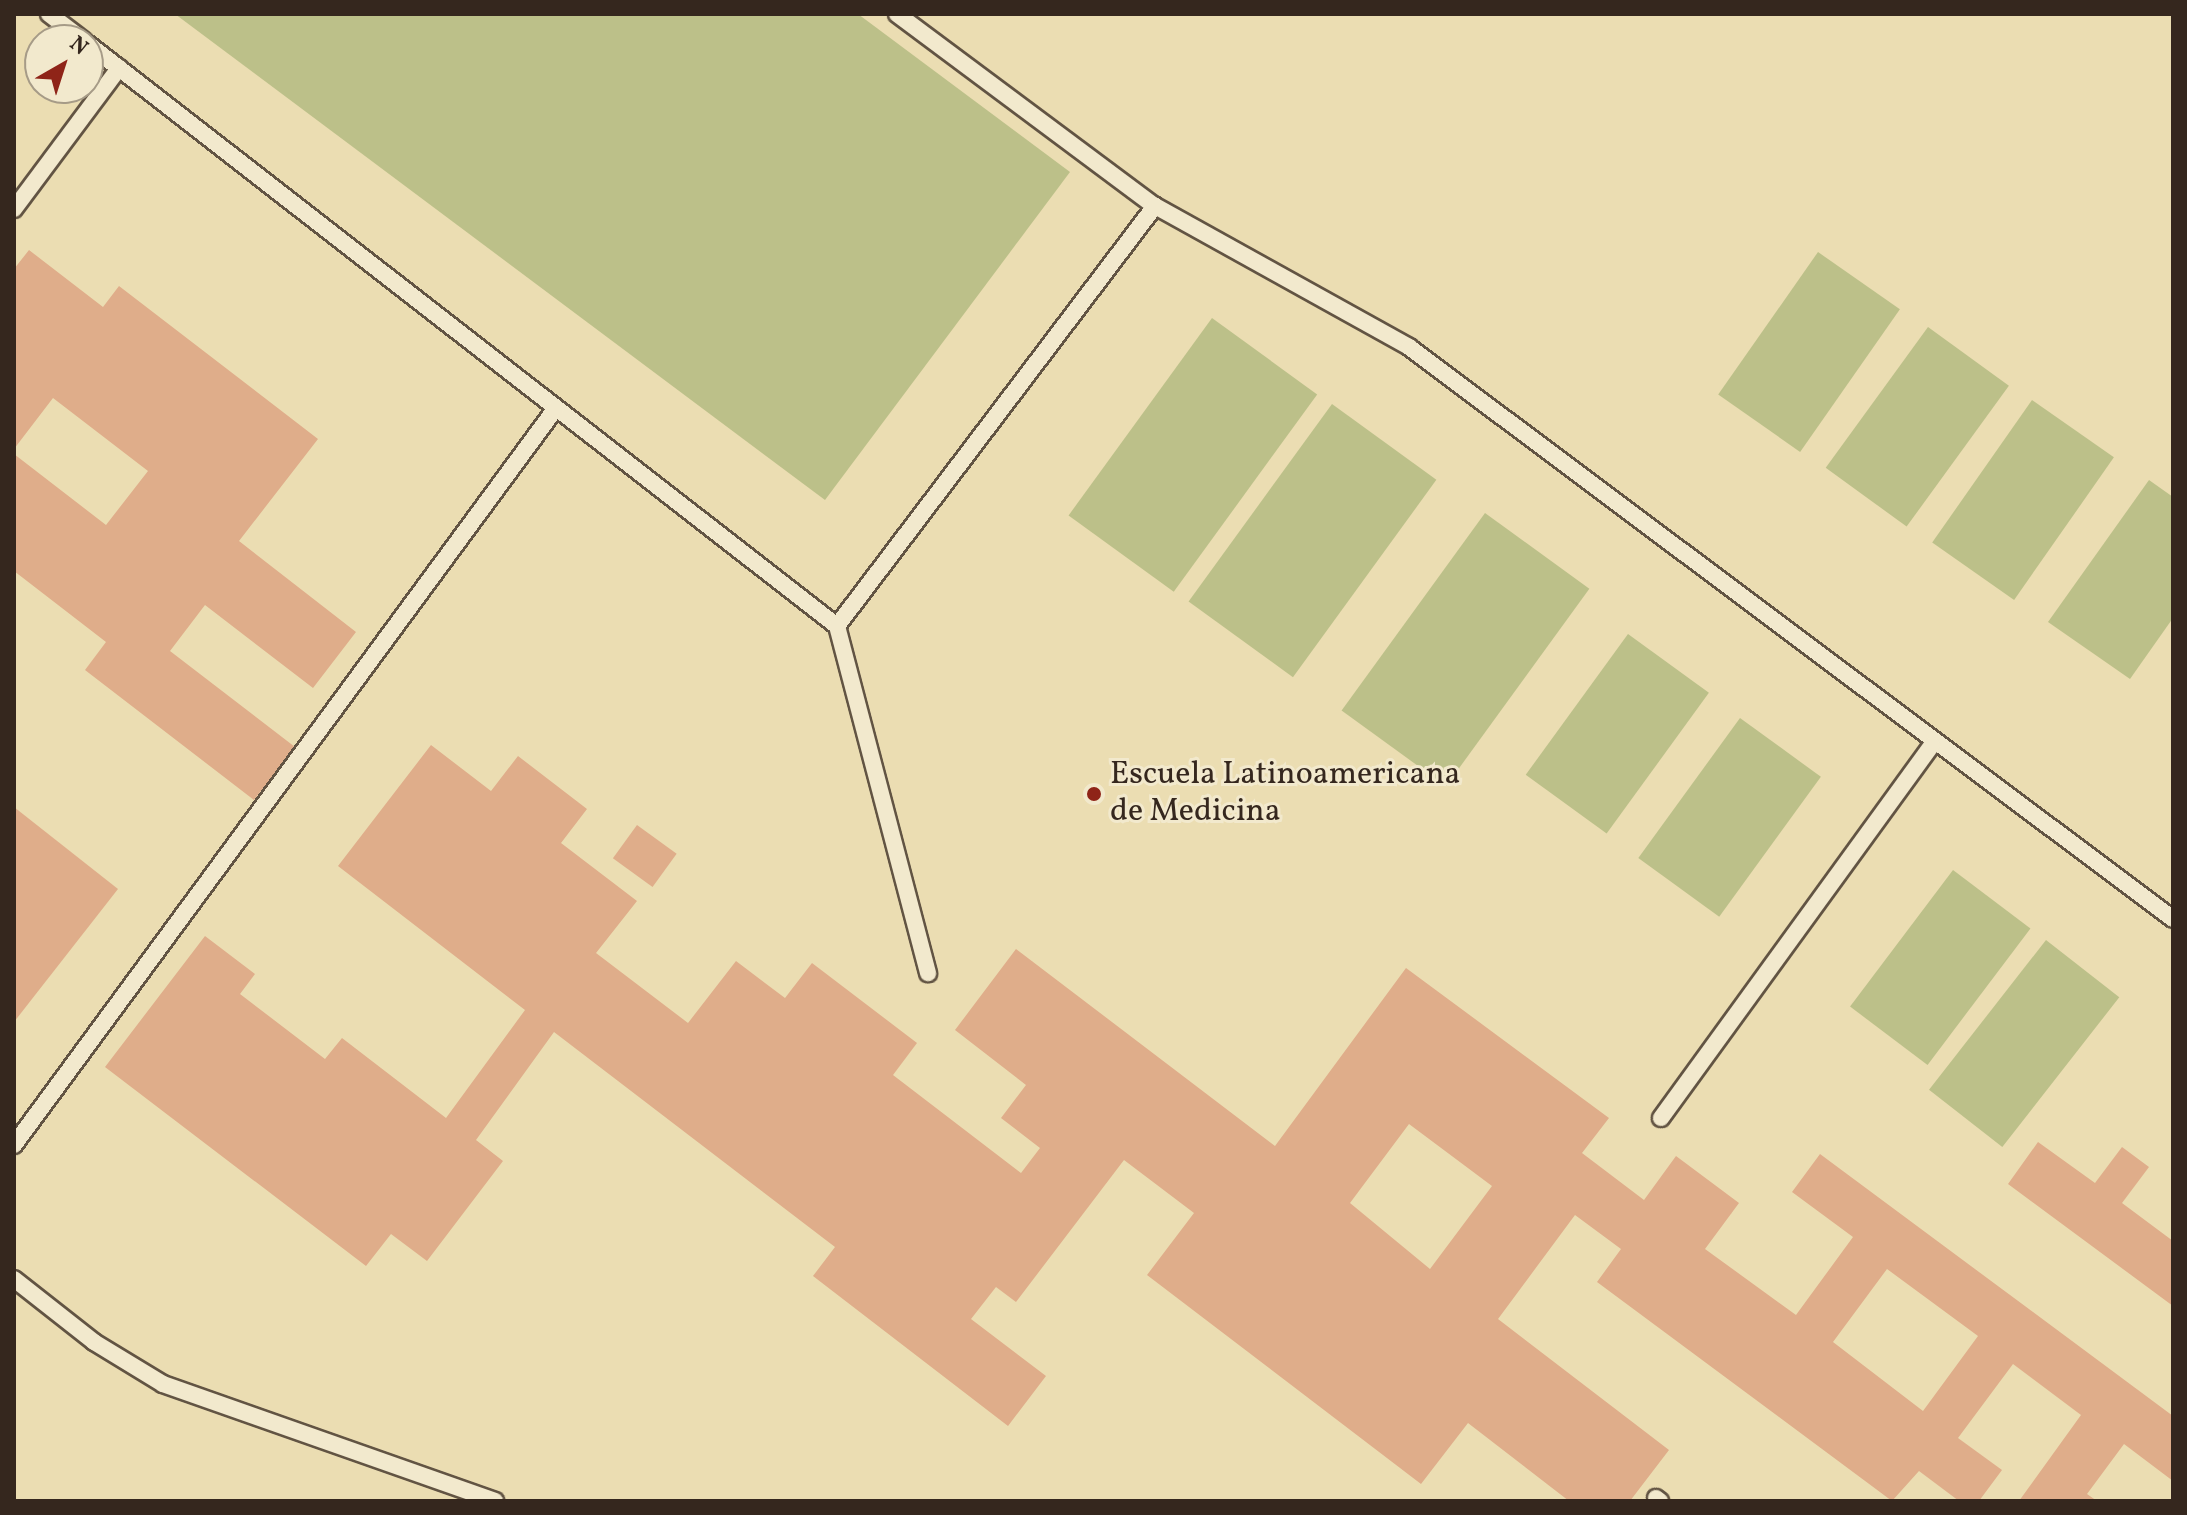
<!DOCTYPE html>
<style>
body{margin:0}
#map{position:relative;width:2187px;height:1515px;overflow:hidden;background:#ebddb2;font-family:Vollkorn,serif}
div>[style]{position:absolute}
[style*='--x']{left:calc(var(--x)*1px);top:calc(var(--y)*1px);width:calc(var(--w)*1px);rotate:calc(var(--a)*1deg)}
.green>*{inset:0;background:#bcc089;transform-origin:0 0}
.building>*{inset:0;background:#dfad8a;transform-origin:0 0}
.roads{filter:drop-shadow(2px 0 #625443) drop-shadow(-2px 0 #625443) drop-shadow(0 2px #625443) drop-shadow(0 -2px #625443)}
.service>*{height:16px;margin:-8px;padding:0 8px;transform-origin:8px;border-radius:8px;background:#f2e9cd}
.dots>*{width:22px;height:22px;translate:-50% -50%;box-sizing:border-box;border:4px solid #f2e9cd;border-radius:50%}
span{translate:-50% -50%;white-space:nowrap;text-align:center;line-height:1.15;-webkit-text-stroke:6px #f2e9cd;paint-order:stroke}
.poi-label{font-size:32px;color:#35271e}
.left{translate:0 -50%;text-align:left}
.frame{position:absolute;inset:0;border:16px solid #35271e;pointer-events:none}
.north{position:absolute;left:24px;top:24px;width:80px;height:80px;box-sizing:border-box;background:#f2e9cd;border:2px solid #a69b87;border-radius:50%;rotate:39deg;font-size:22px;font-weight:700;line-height:32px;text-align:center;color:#35271e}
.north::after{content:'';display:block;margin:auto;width:28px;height:36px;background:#8f2418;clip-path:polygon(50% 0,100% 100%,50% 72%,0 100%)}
</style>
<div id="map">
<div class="green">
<div style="clip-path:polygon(175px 14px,858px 14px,1070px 172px,825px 500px)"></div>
<div style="left:1818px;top:252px;width:100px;height:174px;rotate:35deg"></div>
<div style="left:1212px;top:318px;width:130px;height:244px;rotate:36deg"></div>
<div style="left:1928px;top:327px;width:100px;height:174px;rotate:36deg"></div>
<div style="left:2032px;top:400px;width:100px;height:174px;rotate:35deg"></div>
<div style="left:1332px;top:404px;width:129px;height:244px;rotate:36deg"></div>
<div style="clip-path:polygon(2149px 480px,2173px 497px,2173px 618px,2130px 679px,2048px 622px)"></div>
<div style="left:1485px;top:513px;width:129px;height:244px;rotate:36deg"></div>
<div style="left:1628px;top:634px;width:100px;height:174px;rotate:36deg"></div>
<div style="left:1740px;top:718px;width:100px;height:173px;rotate:36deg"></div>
<div style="left:1953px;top:870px;width:97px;height:171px;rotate:37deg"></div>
<div style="left:2046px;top:940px;width:93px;height:190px;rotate:38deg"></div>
</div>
<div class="building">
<div style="clip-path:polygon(29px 250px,103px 307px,119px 286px,318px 439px,239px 541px,356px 632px,313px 688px,205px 605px,170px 651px,295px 747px,254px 800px,85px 670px,106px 642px,14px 571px,14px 454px,106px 525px,148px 471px,53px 398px,14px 449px,14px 269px)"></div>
<div style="clip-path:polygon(evenodd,431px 745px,491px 791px,518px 756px,587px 809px,561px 843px,637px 901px,596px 953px,688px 1023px,736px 961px,785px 998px,812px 963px,917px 1043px,893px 1075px,1021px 1173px,1040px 1148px,1001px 1118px,1026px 1085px,955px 1030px,1016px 949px,1275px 1146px,1406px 968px,1609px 1118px,1582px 1153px,1644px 1200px,1676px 1156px,1739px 1203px,1705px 1249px,1796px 1315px,1853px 1237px,1792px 1192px,1820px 1154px,2173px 1416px,2173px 1481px,2124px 1444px,2087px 1494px,2097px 1501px,2019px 1501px,2081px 1415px,2013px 1364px,1958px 1438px,2002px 1470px,1979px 1501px,1959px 1501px,1919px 1471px,1892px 1501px,1597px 1282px,1621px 1249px,1575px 1215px,1498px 1319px,1669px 1450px,1630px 1501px,1569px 1501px,1468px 1423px,1421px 1484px,1147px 1275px,1194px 1213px,1124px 1160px,1016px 1302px,996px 1287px,971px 1319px,1046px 1376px,1008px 1426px,813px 1276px,835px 1247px,554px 1032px,476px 1140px,503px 1161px,427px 1261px,391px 1234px,366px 1266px,105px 1067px,205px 936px,255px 974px,240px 994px,325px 1059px,342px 1038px,446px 1118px,525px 1010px,338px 866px,431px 745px,1409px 1124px,1492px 1186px,1430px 1269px,1350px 1203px,1409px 1124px,431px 745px,1887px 1269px,1978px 1336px,1923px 1411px,1833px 1342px,1887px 1269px)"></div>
<div style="clip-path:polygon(14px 807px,118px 889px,14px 1022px)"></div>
<div style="left:637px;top:825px;width:49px;height:41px;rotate:36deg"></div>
<div style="clip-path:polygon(2038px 1142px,2095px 1183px,2122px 1147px,2149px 1167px,2122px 1203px,2173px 1241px,2173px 1306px,2008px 1184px)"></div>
</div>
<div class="roads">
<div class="service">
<div style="--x:49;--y:14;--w:43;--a:37.4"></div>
<div style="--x:897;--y:14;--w:322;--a:36.7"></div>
<div style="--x:88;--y:44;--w:949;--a:37.85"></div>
<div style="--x:837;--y:626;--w:527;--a:-52.87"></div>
<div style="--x:1155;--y:206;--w:291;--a:29"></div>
<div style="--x:1409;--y:347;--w:954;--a:36.82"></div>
<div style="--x:14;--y:209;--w:176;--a:-53.3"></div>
<div style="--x:837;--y:626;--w:359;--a:75.3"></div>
<div style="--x:1661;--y:1118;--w:461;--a:-54"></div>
<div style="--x:14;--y:1145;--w:915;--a:-53.67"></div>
<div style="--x:14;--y:1279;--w:102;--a:38.2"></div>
<div style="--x:94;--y:1342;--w:81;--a:31.3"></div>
<div style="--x:163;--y:1384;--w:352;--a:19.4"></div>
<div style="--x:1656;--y:1498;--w:5;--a:37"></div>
</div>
</div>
<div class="dots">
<div style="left:1094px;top:794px;background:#8f2418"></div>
</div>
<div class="poi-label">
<span class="left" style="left:1110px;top:794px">Escuela Latinoamericana<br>de Medicina</span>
</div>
<div class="frame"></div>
<div class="north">N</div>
</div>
